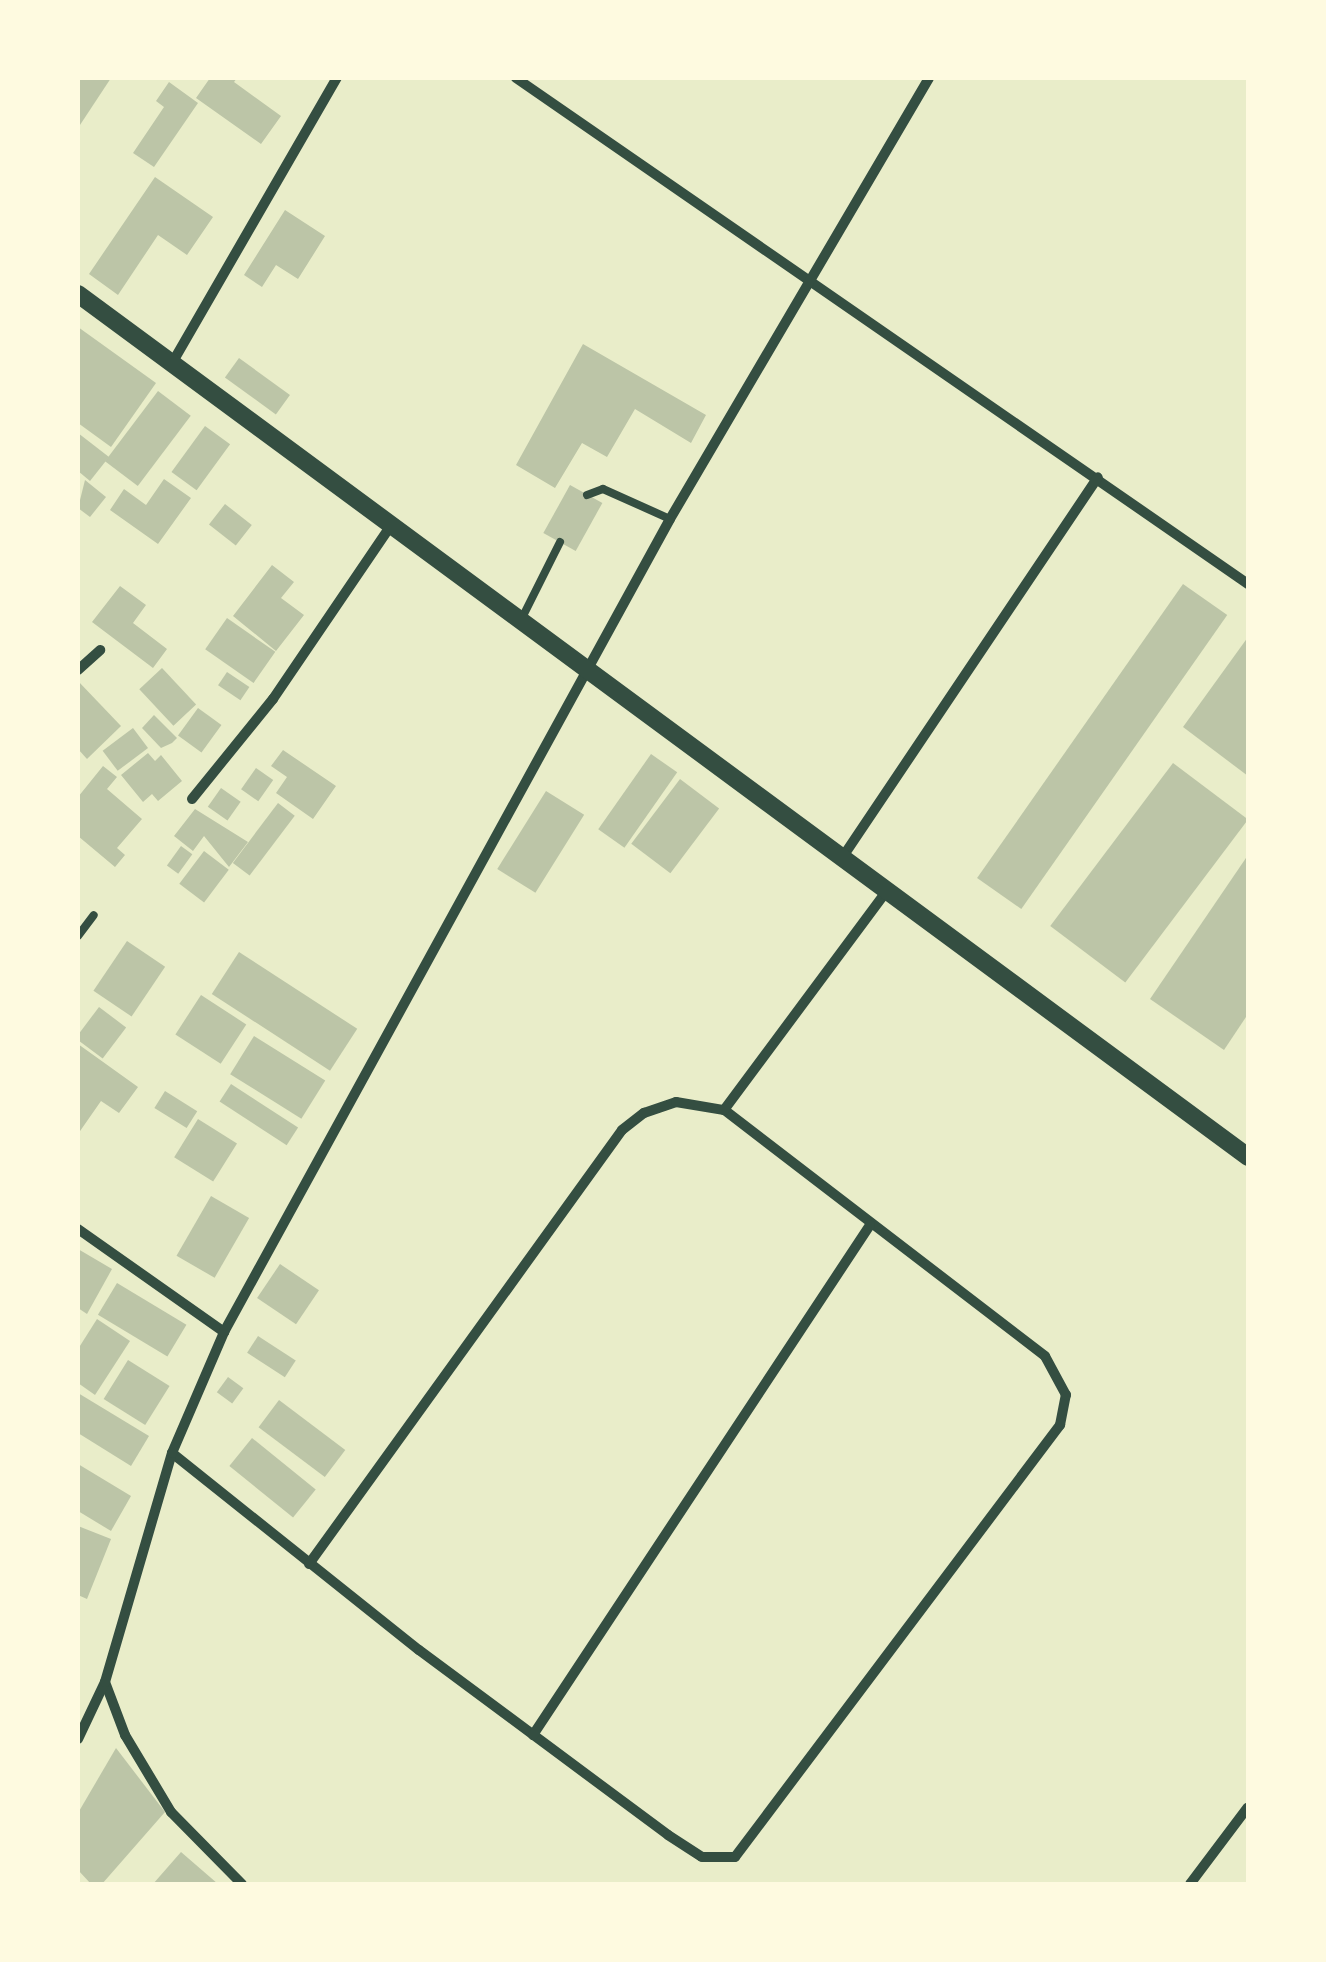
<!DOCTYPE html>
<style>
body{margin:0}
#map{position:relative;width:1326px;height:1962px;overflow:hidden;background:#e9edc9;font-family:"Public Sans",sans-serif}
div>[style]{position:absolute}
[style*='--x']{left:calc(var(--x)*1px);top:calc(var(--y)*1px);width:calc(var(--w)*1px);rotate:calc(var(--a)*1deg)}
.building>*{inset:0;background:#bcc5a7;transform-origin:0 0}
.service>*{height:8px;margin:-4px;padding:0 4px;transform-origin:4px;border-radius:4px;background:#344e41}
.minor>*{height:10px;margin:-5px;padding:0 5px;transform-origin:5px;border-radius:5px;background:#344e41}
.tertiary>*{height:18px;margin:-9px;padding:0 9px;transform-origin:9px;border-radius:9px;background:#344e41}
span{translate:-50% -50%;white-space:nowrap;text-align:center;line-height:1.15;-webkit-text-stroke:10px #fefae0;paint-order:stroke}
.frame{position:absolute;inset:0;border:80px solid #fefae0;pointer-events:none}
</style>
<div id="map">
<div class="building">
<div style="clip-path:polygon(78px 78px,111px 78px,78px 128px)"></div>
<div style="clip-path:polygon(210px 78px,237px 78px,234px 82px,281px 116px,261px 144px,196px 98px)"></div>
<div style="clip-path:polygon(169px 82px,198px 103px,154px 167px,133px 153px,164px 107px,156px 101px)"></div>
<div style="clip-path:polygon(155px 177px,213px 217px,187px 255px,158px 235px,118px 295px,89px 274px)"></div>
<div style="clip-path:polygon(285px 210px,325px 236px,298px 279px,276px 265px,262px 287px,244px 275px)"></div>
<div style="clip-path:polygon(78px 327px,156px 383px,111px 447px,78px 423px)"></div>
<div style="clip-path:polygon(583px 344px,706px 415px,691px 443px,635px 409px,607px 457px,582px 443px,555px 488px,516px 465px)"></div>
<div style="left:239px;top:358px;width:63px;height:24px;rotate:36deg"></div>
<div style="left:158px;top:391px;width:41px;height:88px;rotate:37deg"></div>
<div style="left:205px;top:426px;width:31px;height:57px;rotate:36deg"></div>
<div style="clip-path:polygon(78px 433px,109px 457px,90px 481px,78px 471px)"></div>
<div style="clip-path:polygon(164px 479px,191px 498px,158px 544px,110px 510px,124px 489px,146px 505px)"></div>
<div style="clip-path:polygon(85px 480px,106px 497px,90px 517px,78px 508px)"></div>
<div style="left:570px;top:485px;width:37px;height:55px;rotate:29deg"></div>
<div style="left:225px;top:504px;width:34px;height:26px;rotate:38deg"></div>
<div style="clip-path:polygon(272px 565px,294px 582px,281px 598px,304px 615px,276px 651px,233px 616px)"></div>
<div style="left:1183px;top:584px;width:54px;height:359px;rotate:35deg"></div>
<div style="clip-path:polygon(120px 586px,146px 605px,133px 623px,167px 649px,153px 668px,92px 622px)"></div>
<div style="left:227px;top:618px;width:59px;height:38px;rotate:35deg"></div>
<div style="clip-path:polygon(1248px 637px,1248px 776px,1183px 727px)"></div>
<div style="left:162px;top:668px;width:50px;height:31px;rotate:47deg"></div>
<div style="left:227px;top:672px;width:27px;height:16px;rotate:34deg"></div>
<div style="clip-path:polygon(78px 681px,121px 726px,87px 759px,78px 749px)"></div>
<div style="left:198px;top:708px;width:29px;height:34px;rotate:36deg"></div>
<div style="clip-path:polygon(154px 715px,177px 738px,172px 743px,161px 748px,142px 728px)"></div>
<div style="left:133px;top:728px;width:25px;height:38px;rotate:53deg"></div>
<div style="clip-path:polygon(283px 750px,336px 786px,313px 819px,276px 793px,287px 777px,271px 766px)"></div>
<div style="clip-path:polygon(148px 753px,155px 761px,161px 755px,182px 781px,158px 801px,152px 794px,143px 802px,121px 775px)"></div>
<div style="left:651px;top:754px;width:32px;height:92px;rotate:35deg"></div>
<div style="left:1173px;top:763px;width:94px;height:204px;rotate:37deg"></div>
<div style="clip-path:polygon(103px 766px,117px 777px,107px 789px,142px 819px,117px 848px,125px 855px,115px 867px,78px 836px,78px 797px)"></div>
<div style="left:256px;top:768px;width:21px;height:26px;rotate:35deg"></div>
<div style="left:680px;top:779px;width:49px;height:81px;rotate:37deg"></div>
<div style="left:221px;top:788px;width:24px;height:23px;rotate:35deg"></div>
<div style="left:546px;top:791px;width:45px;height:92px;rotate:32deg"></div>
<div style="left:278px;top:803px;width:21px;height:75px;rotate:37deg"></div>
<div style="clip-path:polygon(195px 809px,248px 842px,229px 867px,204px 836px,193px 851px,174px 836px)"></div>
<div style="left:181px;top:846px;width:14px;height:24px;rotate:36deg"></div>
<div style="left:204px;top:851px;width:31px;height:41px;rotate:37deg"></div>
<div style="clip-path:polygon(1248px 855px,1248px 1014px,1224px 1050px,1150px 999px)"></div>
<div style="left:127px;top:941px;width:46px;height:60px;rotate:34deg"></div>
<div style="left:239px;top:952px;width:141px;height:50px;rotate:33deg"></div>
<div style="left:201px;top:995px;width:54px;height:47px;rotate:33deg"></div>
<div style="left:99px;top:1007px;width:34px;height:39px;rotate:37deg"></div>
<div style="left:254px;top:1036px;width:84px;height:45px;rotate:32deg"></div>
<div style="clip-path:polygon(78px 1044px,138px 1087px,119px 1113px,101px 1101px,78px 1134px)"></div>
<div style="left:231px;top:1084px;width:80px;height:21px;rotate:33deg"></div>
<div style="left:165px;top:1091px;width:38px;height:20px;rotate:32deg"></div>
<div style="left:198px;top:1119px;width:46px;height:45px;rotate:32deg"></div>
<div style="left:211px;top:1196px;width:44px;height:69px;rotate:30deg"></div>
<div style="clip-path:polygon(78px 1249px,112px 1269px,87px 1314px,78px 1308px)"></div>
<div style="left:280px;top:1264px;width:47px;height:41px;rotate:34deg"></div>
<div style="left:117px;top:1283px;width:81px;height:37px;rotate:31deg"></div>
<div style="clip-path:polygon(97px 1319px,130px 1341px,95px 1395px,78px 1383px,78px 1349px)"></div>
<div style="left:258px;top:1336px;width:45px;height:20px;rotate:33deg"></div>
<div style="left:128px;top:1360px;width:49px;height:46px;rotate:32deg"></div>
<div style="left:228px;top:1377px;width:19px;height:19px;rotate:36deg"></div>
<div style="clip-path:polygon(78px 1393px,149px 1436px,131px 1466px,78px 1433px)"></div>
<div style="left:279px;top:1400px;width:83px;height:34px;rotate:37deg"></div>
<div style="left:252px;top:1438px;width:82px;height:36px;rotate:39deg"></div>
<div style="clip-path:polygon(78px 1464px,131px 1496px,111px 1531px,78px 1511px)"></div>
<div style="clip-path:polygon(78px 1526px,111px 1539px,87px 1599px,78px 1595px)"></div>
<div style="clip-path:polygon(116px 1748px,165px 1812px,102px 1884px,91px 1884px,78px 1870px,78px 1813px)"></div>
<div style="clip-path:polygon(181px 1852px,218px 1884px,153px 1884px)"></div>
</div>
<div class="service">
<div style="--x:587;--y:495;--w:17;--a:-21"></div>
<div style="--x:603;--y:489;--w:73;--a:24.1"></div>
<div style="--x:522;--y:618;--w:85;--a:-63.4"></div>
<div style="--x:78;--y:936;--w:26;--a:-53"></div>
</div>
<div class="minor">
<div style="--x:516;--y:78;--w:890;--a:34.65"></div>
<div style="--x:171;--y:365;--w:332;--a:-60"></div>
<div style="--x:78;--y:670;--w:30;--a:-42"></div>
<div style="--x:192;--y:799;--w:129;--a:-51"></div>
<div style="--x:273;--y:699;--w:212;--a:-55.8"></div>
<div style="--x:844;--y:855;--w:455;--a:-56.1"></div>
<div style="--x:78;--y:1229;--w:179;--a:35.2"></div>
<div style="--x:172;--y:1453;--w:316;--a:38.6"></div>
<div style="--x:419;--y:1650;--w:310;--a:36.6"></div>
<div style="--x:668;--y:1835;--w:40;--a:32.9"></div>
<div style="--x:702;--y:1857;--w:33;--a:0"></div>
<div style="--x:735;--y:1857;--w:541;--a:-53.05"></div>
<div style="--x:1060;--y:1425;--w:31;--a:-79"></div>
<div style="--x:1066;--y:1395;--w:44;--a:-118.3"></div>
<div style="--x:1045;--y:1356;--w:404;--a:-142.5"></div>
<div style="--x:309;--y:1564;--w:535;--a:-54.2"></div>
<div style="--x:622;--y:1130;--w:28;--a:-38"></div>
<div style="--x:644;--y:1113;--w:34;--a:-19"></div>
<div style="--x:676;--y:1102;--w:49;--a:9.5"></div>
<div style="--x:724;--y:1110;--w:275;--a:-53.4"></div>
<div style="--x:105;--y:1682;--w:57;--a:69.3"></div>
<div style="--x:125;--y:1735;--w:90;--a:59.1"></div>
<div style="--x:171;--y:1812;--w:101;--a:45.4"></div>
<div style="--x:533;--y:1735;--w:611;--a:-56.54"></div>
<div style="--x:78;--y:1739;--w:63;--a:-64.7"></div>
<div style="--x:105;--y:1682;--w:239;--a:-73.7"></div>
<div style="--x:172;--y:1453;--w:132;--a:-66.7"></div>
<div style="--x:224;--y:1332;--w:927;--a:-61.25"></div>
<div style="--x:670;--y:519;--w:511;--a:-59.57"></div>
<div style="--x:1190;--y:1884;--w:96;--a:-53"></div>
</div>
<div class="tertiary">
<div style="--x:78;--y:294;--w:1454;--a:36.41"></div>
</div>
<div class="frame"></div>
</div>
